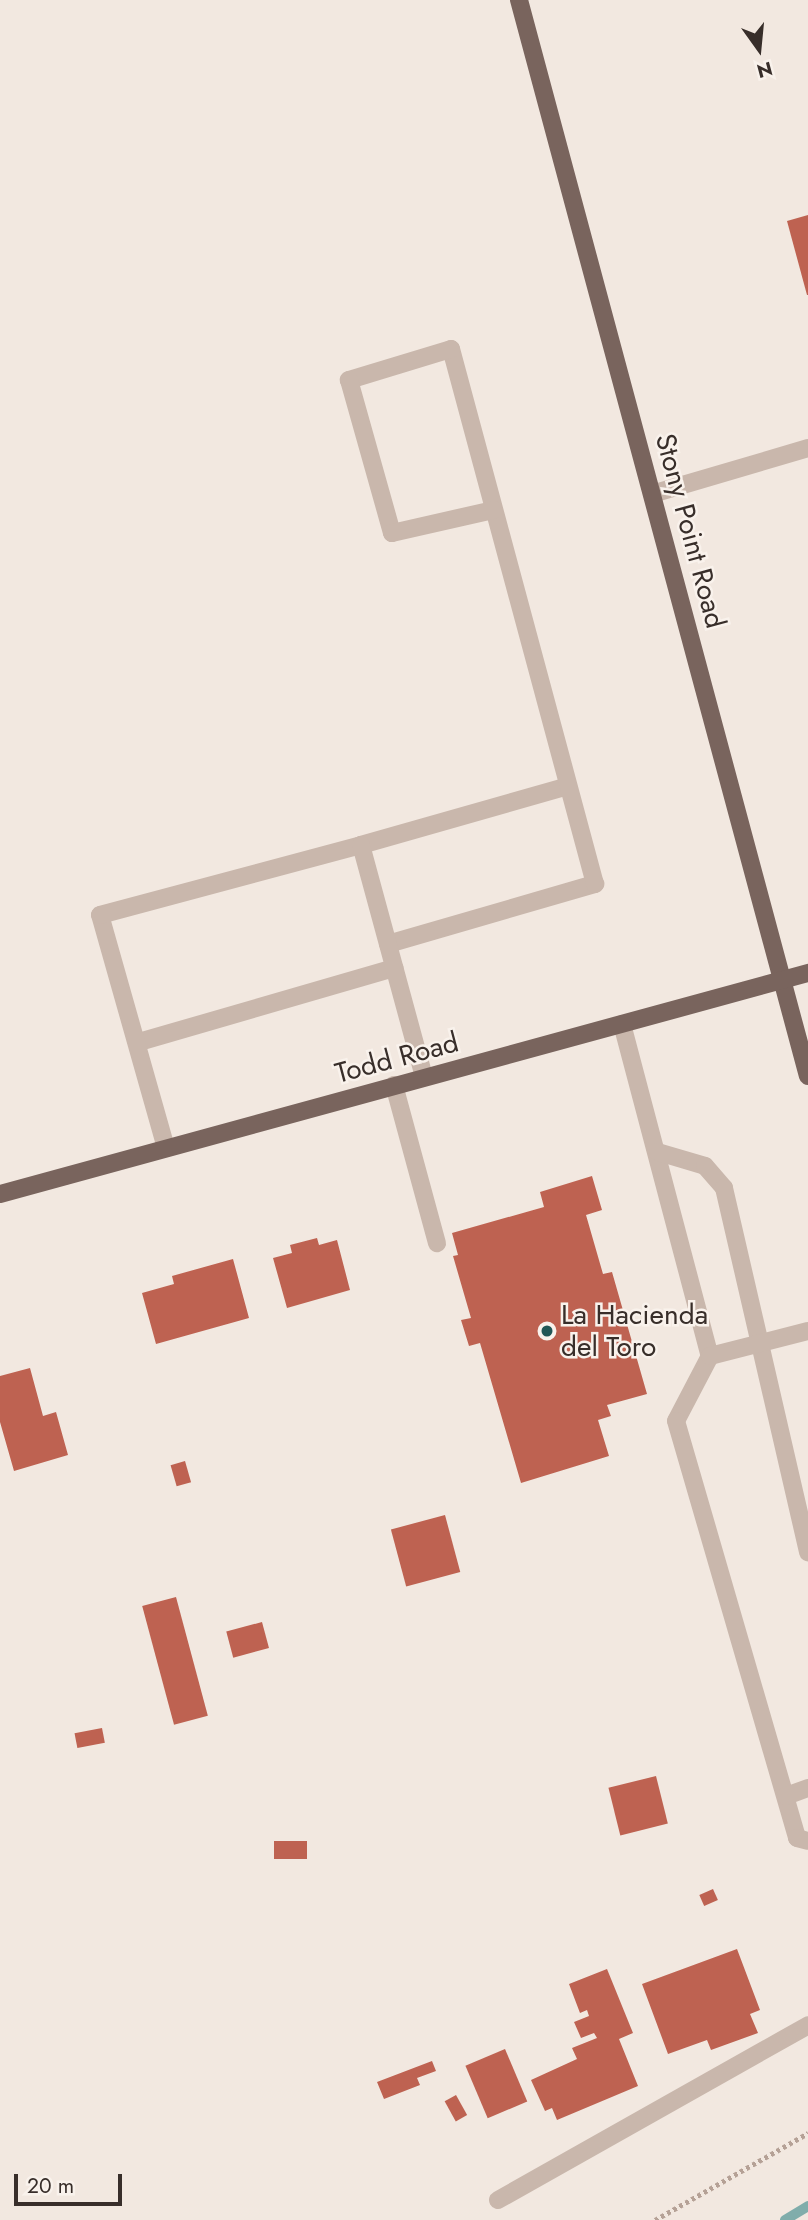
<!DOCTYPE html>
<style>
body{margin:0}
#map{position:relative;width:808px;height:2220px;overflow:hidden;background:#f2e8e0;font-family:Jost,sans-serif}
div>[style]{position:absolute}
[style*='--x']{left:calc(var(--x)*1px);top:calc(var(--y)*1px);width:calc(var(--w)*1px);rotate:calc(var(--a)*1deg)}
.stream>*{height:10px;margin:-5px;padding:0 5px;transform-origin:5px;border-radius:5px;background:#80adab}
.building>*{inset:0;background:#be6251;transform-origin:0 0}
.path>*{height:4.5px;margin-top:-2.25px;transform-origin:0;background:repeating-linear-gradient(90deg,#b5a196 0 3.5px,transparent 0 7px)}
.minor>*{height:18px;margin:-9px;padding:0 9px;transform-origin:9px;border-radius:9px;background:#c9b7ac}
.major>*{height:18px;margin:-9px;padding:0 9px;transform-origin:9px;border-radius:9px;background:#79645d}
.dots>*{width:19px;height:19px;translate:-50% -50%;box-sizing:border-box;border:4px solid #f9f2ec;border-radius:50%}
span{translate:-50% -50%;white-space:nowrap;text-align:center;line-height:1.15;-webkit-text-stroke:5px #f9f2ec;paint-order:stroke}
.street-label{font-size:28px;color:#382e2a}
.poi-label{font-size:28px;color:#382e2a}
.left{translate:0 -50%;text-align:left}
.north{position:absolute;left:724px;top:14px;width:70px;height:70px;-webkit-text-stroke:5px #f9f2ec;paint-order:stroke;rotate:165deg;font-size:19px;font-weight:700;line-height:28px;text-align:center;color:#382e2a}
.north::after{content:'';display:block;margin:auto;width:24px;height:32px;background:#382e2a;clip-path:polygon(50% 0,100% 100%,50% 72%,0 100%)}
.scale{position:absolute;left:14px;top:2174px;width:108px;height:32px;box-sizing:border-box;border:4px solid #382e2a;border-top:0;padding-left:9px;font-size:21px;line-height:24px;white-space:nowrap;color:#382e2a;-webkit-text-stroke:5px #f9f2ec;paint-order:stroke}
</style>
<div id="map">
<div class="stream">
<div style="--x:785;--y:2220;--w:27;--a:-31"></div>
</div>
<div class="building">
<div style="clip-path:polygon(808px 215px,808px 295px,807px 295px,787px 221px)"></div>
<div style="clip-path:polygon(592px 1176px,602px 1210px,586px 1215px,603px 1274px,612px 1272px,647px 1394px,607px 1405px,611px 1416px,598px 1420px,609px 1456px,521px 1483px,480px 1343px,469px 1346px,461px 1320px,471px 1318px,453px 1256px,458px 1255px,452px 1233px,544px 1207px,540px 1192px)"></div>
<div style="clip-path:polygon(317px 1238px,319px 1245px,337px 1240px,350px 1290px,287px 1308px,273px 1258px,292px 1253px,290px 1245px)"></div>
<div style="clip-path:polygon(233px 1259px,249px 1318px,156px 1344px,142px 1293px,174px 1284px,172px 1276px)"></div>
<div style="clip-path:polygon(30px 1368px,43px 1416px,56px 1412px,68px 1455px,14px 1471px,0 1422px,0 1376px)"></div>
<div style="left:185px;top:1461px;width:22px;height:15px;rotate:74deg"></div>
<div style="left:445px;top:1515px;width:59px;height:56px;rotate:75deg"></div>
<div style="left:176px;top:1597px;width:123px;height:35px;rotate:75deg"></div>
<div style="left:262px;top:1622px;width:27px;height:37px;rotate:75deg"></div>
<div style="left:102px;top:1728px;width:15px;height:28px;rotate:79deg"></div>
<div style="left:656px;top:1776px;width:49px;height:49px;rotate:76deg"></div>
<div style="left:307px;top:1841px;width:18px;height:33px;rotate:90deg"></div>
<div style="left:713px;top:1889px;width:12px;height:15px;rotate:66deg"></div>
<div style="clip-path:polygon(737px 1949px,760px 2010px,750px 2014px,758px 2033px,711px 2050px,707px 2040px,668px 2054px,642px 1984px)"></div>
<div style="clip-path:polygon(607px 1969px,633px 2033px,619px 2039px,638px 2086px,557px 2120px,552px 2108px,545px 2111px,531px 2080px,577px 2059px,572px 2048px,597px 2038px,594px 2033px,581px 2038px,574px 2022px,589px 2016px,587px 2010px,580px 2013px,569px 1984px)"></div>
<div style="left:505px;top:2049px;width:57px;height:43px;rotate:67deg"></div>
<div style="clip-path:polygon(432px 2061px,436px 2071px,417px 2078px,420px 2085px,384px 2099px,377px 2082px)"></div>
<div style="left:456px;top:2095px;width:23px;height:13px;rotate:61deg"></div>
</div>
<div class="path">
<div style="--x:655;--y:2220;--w:176;--a:-29.6"></div>
</div>
<div class="minor">
<div style="--x:652;--y:494;--w:163;--a:-16.4"></div>
<div style="--x:361;--y:845;--w:215;--a:-15.9"></div>
<div style="--x:388;--y:944;--w:216;--a:-16.2"></div>
<div style="--x:595;--y:884;--w:554;--a:-105.06"></div>
<div style="--x:451;--y:349;--w:107;--a:163.1"></div>
<div style="--x:349;--y:380;--w:159;--a:74.3"></div>
<div style="--x:392;--y:533;--w:104;--a:-12.8"></div>
<div style="--x:622;--y:1024;--w:343;--a:75.2"></div>
<div style="--x:710;--y:1356;--w:73;--a:117.6"></div>
<div style="--x:676;--y:1421;--w:434;--a:73.8"></div>
<div style="--x:797;--y:1838;--w:11;--a:15"></div>
<div style="--x:139;--y:1042;--w:266;--a:-16.2"></div>
<div style="--x:394;--y:1085;--w:164;--a:74.8"></div>
<div style="--x:166;--y:1148;--w:242;--a:-105.8"></div>
<div style="--x:100;--y:915;--w:270;--a:-15"></div>
<div style="--x:361;--y:845;--w:240;--a:74.8"></div>
<div style="--x:658;--y:1152;--w:49;--a:16.6"></div>
<div style="--x:705;--y:1166;--w:29;--a:49"></div>
<div style="--x:724;--y:1188;--w:374;--a:77"></div>
<div style="--x:710;--y:1356;--w:101;--a:-14.3"></div>
<div style="--x:786;--y:1796;--w:23;--a:-20"></div>
<div style="--x:498;--y:2200;--w:356;--a:-29.4"></div>
</div>
<div class="major">
<div style="--x:519;--y:0;--w:1114;--a:74.97"></div>
<div style="--x:0;--y:1194;--w:838;--a:-15.3"></div>
</div>
<div class="dots">
<div style="left:547px;top:1331px;background:#225756"></div>
</div>
<div class="street-label">
<span style="left:690px;top:531px;rotate:75deg">Stony Point Road</span>
<span style="left:397px;top:1058px;rotate:-15deg">Todd Road</span>
</div>
<div class="poi-label">
<span class="left" style="left:561px;top:1331px">La Hacienda<br>del Toro</span>
</div>
<div class="north">N</div>
<div class="scale">20 m</div>
</div>
